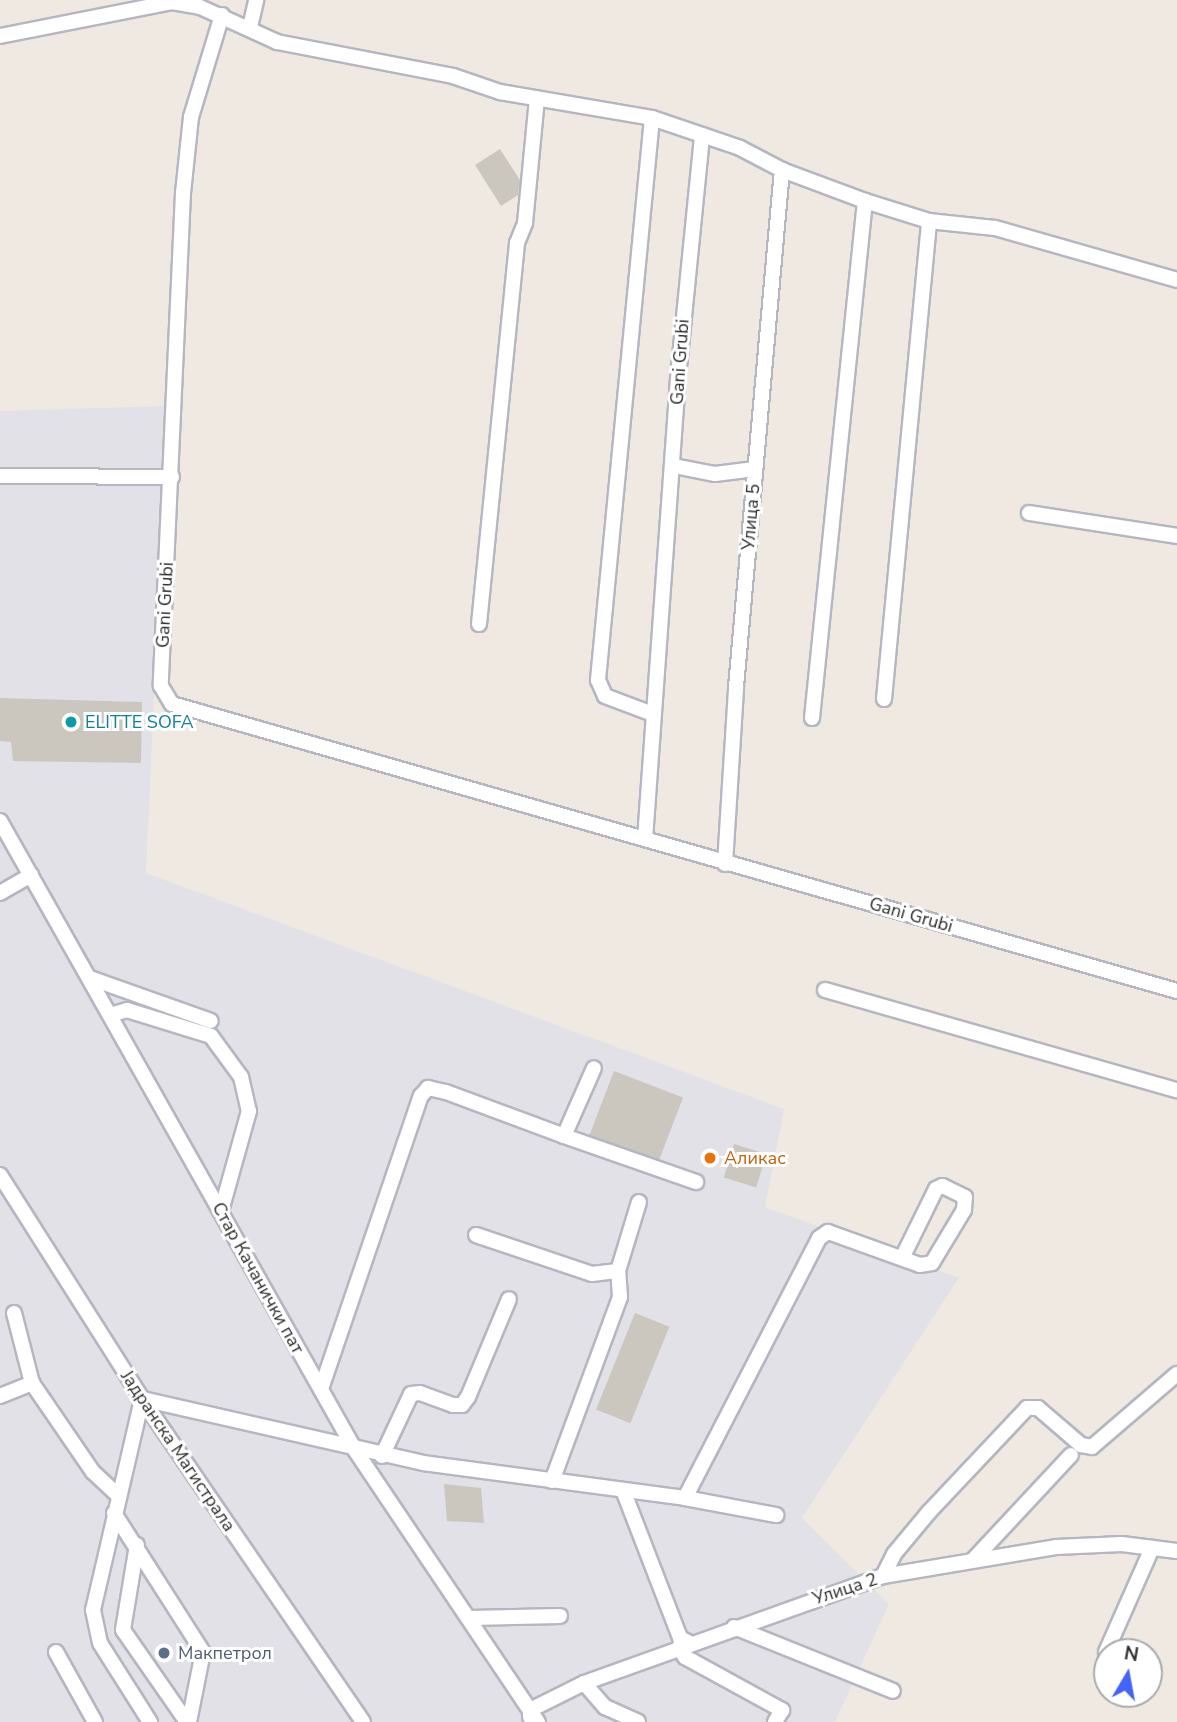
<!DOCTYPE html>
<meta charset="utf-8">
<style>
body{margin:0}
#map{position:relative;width:1177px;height:1722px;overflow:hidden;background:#efe9e1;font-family:"Nunito Sans",sans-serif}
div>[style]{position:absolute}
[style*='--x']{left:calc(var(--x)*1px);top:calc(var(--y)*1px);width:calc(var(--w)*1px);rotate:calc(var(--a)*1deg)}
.industrial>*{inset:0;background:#e3e1e8}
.building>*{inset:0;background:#cbc7bf;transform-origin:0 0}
.roads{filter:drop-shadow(2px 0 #b4b7c1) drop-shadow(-2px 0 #b4b7c1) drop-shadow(0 2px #b4b7c1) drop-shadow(0 -2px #b4b7c1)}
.minor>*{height:14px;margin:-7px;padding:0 7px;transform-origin:7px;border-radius:7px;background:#fff}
.dots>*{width:19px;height:19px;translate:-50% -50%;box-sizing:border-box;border:4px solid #fff;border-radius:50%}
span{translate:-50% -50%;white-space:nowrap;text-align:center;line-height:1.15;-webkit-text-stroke:6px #fff;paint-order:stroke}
.street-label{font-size:18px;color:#2e2e2e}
.culture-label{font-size:18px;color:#0d838f}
.left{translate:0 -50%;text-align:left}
.food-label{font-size:18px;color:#c56008}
.service-label{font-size:18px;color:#4e5e75}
.north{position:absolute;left:1093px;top:1638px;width:70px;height:70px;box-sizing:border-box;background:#fff;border:2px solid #ababab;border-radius:50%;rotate:10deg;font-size:19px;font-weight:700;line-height:28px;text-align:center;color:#2e2e2e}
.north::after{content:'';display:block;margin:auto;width:24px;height:32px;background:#4264fb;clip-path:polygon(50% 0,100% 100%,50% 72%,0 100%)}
</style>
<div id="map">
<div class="industrial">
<div style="clip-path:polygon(167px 406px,146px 873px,784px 1109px,765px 1207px,959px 1278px,802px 1518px,889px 1604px,835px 1722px,0 1722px,0 411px)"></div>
</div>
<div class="building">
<div style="clip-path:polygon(500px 149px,520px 180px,518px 195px,501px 206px,475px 165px)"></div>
<div style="clip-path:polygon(0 698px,142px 702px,141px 763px,13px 761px,11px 742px,0 741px)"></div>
<div style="left:614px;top:1071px;width:74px;height:69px;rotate:21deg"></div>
<div style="left:734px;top:1144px;width:34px;height:35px;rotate:17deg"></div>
<div style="left:635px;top:1313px;width:37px;height:104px;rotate:22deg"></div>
<div style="clip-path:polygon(444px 1484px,481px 1488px,484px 1523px,447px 1521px)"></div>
</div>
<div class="roads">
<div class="minor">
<div style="--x:222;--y:15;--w:107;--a:106.9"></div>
<div style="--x:191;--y:117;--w:76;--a:96"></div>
<div style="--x:183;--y:193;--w:493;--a:92.6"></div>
<div style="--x:161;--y:686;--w:21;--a:59"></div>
<div style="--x:172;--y:704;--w:1045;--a:15.94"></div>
<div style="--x:250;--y:27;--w:28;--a:-77"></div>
<div style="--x:0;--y:36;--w:175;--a:-11.2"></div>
<div style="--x:172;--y:2;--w:28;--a:10"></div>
<div style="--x:200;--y:7;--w:85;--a:24.4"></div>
<div style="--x:277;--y:42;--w:179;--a:10.9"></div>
<div style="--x:453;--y:76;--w:50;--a:18.8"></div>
<div style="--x:500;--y:92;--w:154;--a:9.7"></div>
<div style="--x:652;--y:118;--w:93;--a:18.8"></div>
<div style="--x:740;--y:148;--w:47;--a:27.6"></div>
<div style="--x:782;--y:170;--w:89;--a:20.5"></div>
<div style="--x:865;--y:201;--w:67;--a:17.4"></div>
<div style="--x:929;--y:221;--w:66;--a:6.1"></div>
<div style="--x:995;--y:228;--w:189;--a:15.9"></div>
<div style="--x:652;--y:118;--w:565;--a:95.49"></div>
<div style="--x:598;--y:680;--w:17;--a:66"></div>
<div style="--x:605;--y:696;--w:51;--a:20.6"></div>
<div style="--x:674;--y:466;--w:42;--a:11"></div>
<div style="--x:715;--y:474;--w:40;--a:-7.1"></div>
<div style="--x:0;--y:476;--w:172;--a:0.3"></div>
<div style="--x:1029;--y:513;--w:150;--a:8.8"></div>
<div style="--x:479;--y:624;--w:383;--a:-84.3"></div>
<div style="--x:517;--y:243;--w:22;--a:-68"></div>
<div style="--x:525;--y:223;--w:125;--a:-84.5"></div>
<div style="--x:884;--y:699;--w:480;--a:-84.6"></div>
<div style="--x:812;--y:718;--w:520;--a:-84.15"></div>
<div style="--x:0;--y:821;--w:722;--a:60.56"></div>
<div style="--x:355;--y:1450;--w:328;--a:56.1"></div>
<div style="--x:645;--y:839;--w:473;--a:-85.9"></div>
<div style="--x:679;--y:367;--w:233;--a:-84.3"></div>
<div style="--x:725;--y:864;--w:177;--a:-86.4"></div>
<div style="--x:736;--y:687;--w:519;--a:-84.92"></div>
<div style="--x:0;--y:893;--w:36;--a:-30"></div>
<div style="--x:90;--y:978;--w:128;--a:19.6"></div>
<div style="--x:825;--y:990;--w:366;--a:15.9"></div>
<div style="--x:110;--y:1015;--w:18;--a:-16"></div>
<div style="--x:127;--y:1010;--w:88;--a:17.2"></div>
<div style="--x:211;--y:1036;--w:51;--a:53.8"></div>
<div style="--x:241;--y:1077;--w:35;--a:77"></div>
<div style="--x:249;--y:1111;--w:104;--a:105.6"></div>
<div style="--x:564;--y:1136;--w:140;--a:19.2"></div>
<div style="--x:0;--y:1175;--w:265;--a:57.6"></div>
<div style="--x:142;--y:1399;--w:391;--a:55.6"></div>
<div style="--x:476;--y:1235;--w:122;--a:18.6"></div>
<div style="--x:592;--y:1274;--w:26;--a:-7"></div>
<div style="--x:14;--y:1313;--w:72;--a:75.6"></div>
<div style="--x:321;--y:1389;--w:310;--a:-71.2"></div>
<div style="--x:421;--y:1096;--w:11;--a:-49"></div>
<div style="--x:428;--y:1088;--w:18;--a:13"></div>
<div style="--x:446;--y:1092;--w:126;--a:20.4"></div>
<div style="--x:564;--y:1136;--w:74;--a:-66.2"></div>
<div style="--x:0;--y:1396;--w:35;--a:-22"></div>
<div style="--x:32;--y:1383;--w:108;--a:55.6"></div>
<div style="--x:93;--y:1472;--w:35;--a:43"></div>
<div style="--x:382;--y:1456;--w:68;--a:-64.9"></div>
<div style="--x:411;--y:1394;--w:9;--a:-6"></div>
<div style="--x:420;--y:1393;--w:35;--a:20"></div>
<div style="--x:453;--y:1405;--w:9;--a:0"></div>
<div style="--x:462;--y:1405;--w:10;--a:-53"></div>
<div style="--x:468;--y:1397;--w:106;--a:-67.3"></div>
<div style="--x:552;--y:1481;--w:196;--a:-69.7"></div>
<div style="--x:620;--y:1297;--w:26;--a:-94"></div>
<div style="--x:618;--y:1271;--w:72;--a:-73.1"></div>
<div style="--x:623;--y:1490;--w:159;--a:68.9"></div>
<div style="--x:680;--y:1638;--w:11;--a:27"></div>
<div style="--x:685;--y:1498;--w:292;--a:-62.7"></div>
<div style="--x:819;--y:1238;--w:11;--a:-34"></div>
<div style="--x:828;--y:1232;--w:98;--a:19.7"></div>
<div style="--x:920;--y:1265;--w:12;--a:-9"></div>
<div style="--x:932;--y:1263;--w:62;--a:-58.9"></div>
<div style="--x:964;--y:1210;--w:13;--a:-86"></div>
<div style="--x:965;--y:1197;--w:25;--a:-154"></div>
<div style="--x:942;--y:1186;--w:7;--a:153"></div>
<div style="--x:936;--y:1189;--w:77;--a:116.2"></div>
<div style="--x:114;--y:1513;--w:165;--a:57.4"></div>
<div style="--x:203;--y:1652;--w:71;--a:101.3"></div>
<div style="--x:137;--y:1545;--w:86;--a:99.4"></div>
<div style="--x:123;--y:1630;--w:112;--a:55.2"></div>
<div style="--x:974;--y:1559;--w:142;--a:-47"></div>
<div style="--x:883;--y:1576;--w:25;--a:-63"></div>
<div style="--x:894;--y:1554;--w:55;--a:-50.2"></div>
<div style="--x:929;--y:1512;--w:143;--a:-46.7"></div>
<div style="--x:1027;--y:1408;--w:11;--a:0"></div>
<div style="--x:1038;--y:1408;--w:57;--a:40.7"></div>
<div style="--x:1081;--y:1445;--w:11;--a:10"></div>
<div style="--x:1092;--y:1447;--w:112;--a:-40.7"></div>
<div style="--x:469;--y:1618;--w:91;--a:-1.3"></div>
<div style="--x:734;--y:1627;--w:171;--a:21.9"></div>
<div style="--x:679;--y:1647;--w:12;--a:59"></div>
<div style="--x:685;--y:1657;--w:111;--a:28.7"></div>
<div style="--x:782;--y:1710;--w:14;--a:120"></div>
<div style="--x:56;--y:1652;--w:80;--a:60.9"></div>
<div style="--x:1106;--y:1652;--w:114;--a:-66.1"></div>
<div style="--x:584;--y:1683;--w:32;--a:49"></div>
<div style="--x:605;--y:1707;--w:36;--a:24"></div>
<div style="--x:530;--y:1717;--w:7;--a:-90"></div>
<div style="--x:530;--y:1710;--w:60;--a:-26.6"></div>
<div style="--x:584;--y:1683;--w:318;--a:-19.7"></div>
<div style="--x:883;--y:1576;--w:175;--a:-9.5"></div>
<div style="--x:1056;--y:1547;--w:66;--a:-2.6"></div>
<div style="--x:1122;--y:1544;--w:55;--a:7.3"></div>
<div style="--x:150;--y:1722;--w:93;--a:-122.3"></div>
<div style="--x:100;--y:1643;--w:34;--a:-102"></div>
<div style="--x:93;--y:1610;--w:217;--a:-76.9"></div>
<div style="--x:142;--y:1399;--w:288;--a:12.8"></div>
<div style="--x:423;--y:1463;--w:264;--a:7.6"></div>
<div style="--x:685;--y:1498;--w:93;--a:10.6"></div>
</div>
</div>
<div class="dots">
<div style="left:71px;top:722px;background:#0f9aa8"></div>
<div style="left:710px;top:1158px;background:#e8710a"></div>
<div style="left:164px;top:1653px;background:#5c6f8a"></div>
</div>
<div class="street-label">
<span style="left:680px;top:362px;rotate:-86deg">Gani Grubi</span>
<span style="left:751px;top:517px;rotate:-85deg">Улица 5</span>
<span style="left:165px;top:605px;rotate:-87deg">Gani Grubi</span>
<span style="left:911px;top:915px;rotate:16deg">Gani Grubi</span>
<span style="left:258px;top:1278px;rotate:61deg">Стар Качанички пат</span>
<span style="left:178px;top:1451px;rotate:56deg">Јадранска Магистрала</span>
<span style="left:845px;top:1589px;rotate:-18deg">Улица 2</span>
</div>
<div class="culture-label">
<span class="left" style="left:85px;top:722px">ELITTE SOFA</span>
</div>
<div class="food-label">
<span class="left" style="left:724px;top:1158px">Аликас</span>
</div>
<div class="service-label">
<span class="left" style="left:178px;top:1653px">Макпетрол</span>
</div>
<div class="north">N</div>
</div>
